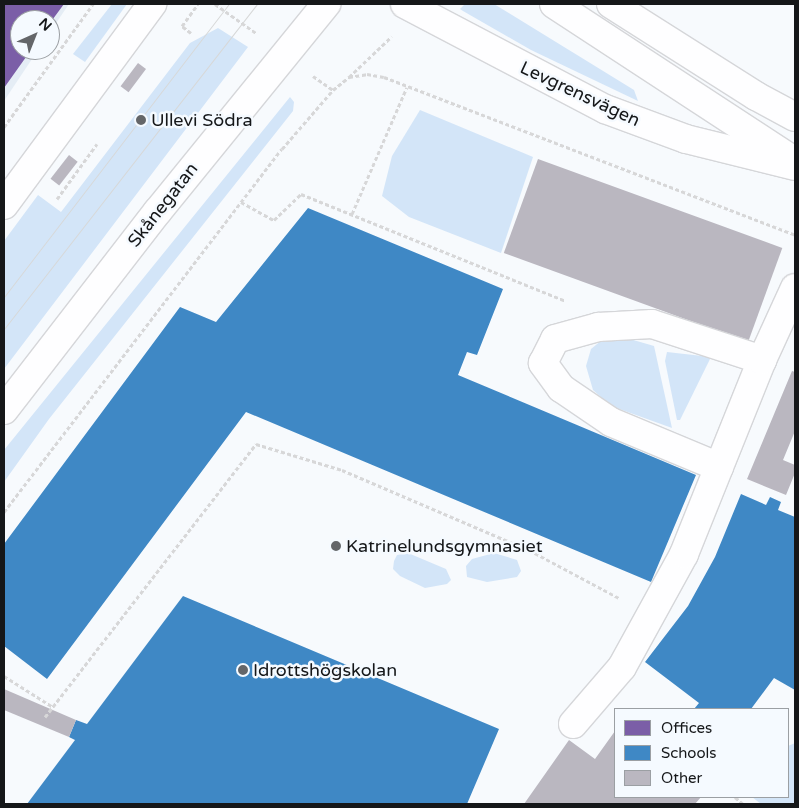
<!DOCTYPE html>
<meta charset="utf-8">
<style>
body{margin:0}
#map{position:relative;width:799px;height:808px;overflow:hidden;background:#f7fafd;font-family:"Varela Round",sans-serif}
div>[style]{position:absolute}
[style*='--x']{left:calc(var(--x)*1px);top:calc(var(--y)*1px);width:calc(var(--w)*1px);rotate:calc(var(--a)*1deg)}
.built>*{inset:0;background:#e5edf5}
.green>*{inset:0;background:#d3e5f8}
.offices>*{inset:0;background:#7b5ea7}
.schools>*{inset:0;background:#3f88c5}
.building>*{inset:0;background:#bab7c0;transform-origin:0 0}
.path>*{height:3px;margin-top:-1.5px;transform-origin:0;background:repeating-linear-gradient(90deg,#d7d7d8 0 4px,transparent 0 6.5px)}
.roads{filter:drop-shadow(1px 0 #d5d6d9) drop-shadow(-1px 0 #d5d6d9) drop-shadow(0 1px #d5d6d9) drop-shadow(0 -1px #d5d6d9)}
.minor>*{height:28px;margin:-14px;padding:0 14px;transform-origin:14px;border-radius:14px;background:#fefeff}
.major>*{height:28px;margin:-14px;padding:0 14px;transform-origin:14px;border-radius:14px;background:#fefeff}
.tram>*{height:1px;margin:-0.5px;padding:0 0.5px;transform-origin:0.5px;border-radius:0.5px;background:#d7d8d8}
.dots>*{width:14px;height:14px;translate:-50% -50%;box-sizing:border-box;border:2px solid #f5faff;border-radius:50%}
span{translate:-50% -50%;white-space:nowrap;text-align:center;line-height:1.15;-webkit-text-stroke:5px #f5faff;paint-order:stroke}
.street-label{font-size:18px;color:#151719}
.poi-label{font-size:18px;color:#151719}
.left{translate:0 -50%;text-align:left}
.frame{position:absolute;inset:0;border:5px solid #151719;pointer-events:none}
.legend{position:absolute;left:614px;top:708px;width:175px;height:90px;box-sizing:border-box;background:#f5faff;border:1px solid #9b9fa3;margin:0;padding:6px 9px;list-style:none;font-size:15px;color:#151719}
.legend li{display:flex;align-items:center;gap:10px;height:25px}
.legend b{width:25px;border:1px solid #9b9fa3}
.north{position:absolute;left:10px;top:10px;width:50px;height:50px;box-sizing:border-box;background:#f5faff;border:1px solid #9b9fa3;border-radius:50%;rotate:44deg;font-size:14px;font-weight:700;line-height:20px;text-align:center;color:#151719}
.north::after{content:'';display:block;margin:auto;width:18px;height:22px;background:#646669;clip-path:polygon(50% 0,100% 100%,50% 72%,0 100%)}
</style>
<div id="map">
<div class="built">
<div style="clip-path:polygon(4px 4px,69px 4px,50px 32px,50px 20px,20px 20px,20px 50px,38px 50px,4px 101px)"></div>
</div>
<div class="green">
<div style="clip-path:polygon(112px 4px,127px 4px,85px 62px,73px 54px)"></div>
<div style="clip-path:polygon(465px 4px,494px 4px,634px 90px,638px 101px,531px 50px,463px 11px,460px 9px)"></div>
<div style="clip-path:polygon(218px 28px,248px 47px,4px 369px,4px 241px,38px 195px,61px 212px,190px 43px)"></div>
<div style="clip-path:polygon(290px 97px,294px 102px,293px 111px,49px 419px,4px 482px,4px 450px)"></div>
<div style="clip-path:polygon(420px 110px,533px 157px,501px 253px,409px 217px,382px 196px,392px 156px)"></div>
<div style="clip-path:polygon(623px 337px,654px 346px,672px 428px,611px 406px,593px 390px,586px 366px,591px 349px,602px 340px)"></div>
<div style="clip-path:polygon(667px 352px,711px 357px,680px 420px,677px 420px,665px 361px)"></div>
<div style="clip-path:polygon(408px 553px,446px 569px,451px 580px,447px 584px,425px 588px,400px 576px,393px 569px,394px 561px,397px 555px)"></div>
<div style="clip-path:polygon(494px 553px,517px 560px,521px 571px,517px 577px,487px 582px,467px 577px,466px 566px,472px 559px)"></div>
<div style="clip-path:polygon(795px 743px,795px 804px,761px 804px,752px 797px,788px 797px,788px 746px)"></div>
</div>
<div class="offices">
<div style="clip-path:polygon(4px 4px,64px 4px,50px 23px,50px 20px,20px 20px,20px 50px,31px 50px,4px 88px)"></div>
</div>
<div class="schools">
<div style="clip-path:polygon(308px 208px,503px 289px,477px 355px,467px 352px,458px 375px,696px 475px,651px 582px,246px 412px,47px 679px,4px 646px,4px 544px,180px 307px,216px 322px)"></div>
<div style="clip-path:polygon(741px 494px,766px 505px,770px 497px,781px 502px,778px 510px,795px 517px,795px 690px,774px 678px,751px 709px,694px 709px,699px 703px,645px 662px,688px 606px,715px 557px)"></div>
<div style="clip-path:polygon(183px 596px,499px 729px,467px 804px,27px 804px,75px 740px,69px 737px,76px 720px,87px 724px)"></div>
</div>
<div class="building">
<div style="left:138px;top:63px;width:10px;height:29px;rotate:37deg"></div>
<div style="left:69px;top:155px;width:11px;height:30px;rotate:38deg"></div>
<div style="left:538px;top:159px;width:260px;height:100px;rotate:20deg"></div>
<div style="clip-path:polygon(792px 371px,795px 372px,795px 431px,783px 460px,795px 465px,795px 473px,786px 495px,747px 479px)"></div>
<div style="clip-path:polygon(4px 689px,76px 720px,69px 737px,4px 710px)"></div>
<div style="clip-path:polygon(615px 731px,615px 797px,701px 797px,695px 804px,524px 804px,569px 740px,595px 759px)"></div>
</div>
<div class="path">
<div style="--x:215;--y:4;--w:50;--a:35.3"></div>
<div style="--x:191;--y:33;--w:11;--a:-142"></div>
<div style="--x:182;--y:26;--w:27;--a:-54"></div>
<div style="--x:313;--y:76;--w:24;--a:35"></div>
<div style="--x:349;--y:77;--w:59;--a:-43.6"></div>
<div style="--x:4;--y:127;--w:152;--a:-54.1"></div>
<div style="--x:57;--y:199;--w:68;--a:-54"></div>
<div style="--x:241;--y:202;--w:38;--a:29"></div>
<div style="--x:274;--y:220;--w:37;--a:-44"></div>
<div style="--x:301;--y:194;--w:284;--a:22"></div>
<div style="--x:352;--y:214;--w:138;--a:-66.6"></div>
<div style="--x:4;--y:512;--w:457;--a:-52.6"></div>
<div style="--x:282;--y:149;--w:78;--a:-49.2"></div>
<div style="--x:333;--y:90;--w:21;--a:-39"></div>
<div style="--x:349;--y:77;--w:18;--a:-9"></div>
<div style="--x:367;--y:74;--w:17;--a:10"></div>
<div style="--x:384;--y:77;--w:440;--a:21"></div>
<div style="--x:4;--y:676;--w:58;--a:32.3"></div>
<div style="--x:45;--y:717;--w:345;--a:-52.3"></div>
<div style="--x:256;--y:444;--w:90;--a:16.8"></div>
<div style="--x:342;--y:470;--w:203;--a:23.2"></div>
<div style="--x:529;--y:550;--w:102;--a:28.1"></div>
<div style="--x:735;--y:797;--w:11;--a:41"></div>
</div>
<div class="roads">
<div class="minor">
<div style="--x:405;--y:4;--w:226;--a:27.7"></div>
<div style="--x:605;--y:109;--w:86;--a:20.3"></div>
<div style="--x:686;--y:139;--w:112;--a:13.9"></div>
<div style="--x:554;--y:4;--w:280;--a:33.2"></div>
<div style="--x:611;--y:4;--w:172;--a:32.4"></div>
<div style="--x:756;--y:96;--w:44;--a:28.3"></div>
<div style="--x:719;--y:467;--w:117;--a:-157.4"></div>
<div style="--x:611;--y:422;--w:60;--a:-145.8"></div>
<div style="--x:561;--y:388;--w:31;--a:-126"></div>
<div style="--x:543;--y:363;--w:27;--a:-63"></div>
<div style="--x:555;--y:339;--w:45;--a:-15.6"></div>
<div style="--x:598;--y:327;--w:54;--a:-3.2"></div>
<div style="--x:652;--y:324;--w:116;--a:18.1"></div>
<div style="--x:573;--y:724;--w:75;--a:-49.3"></div>
<div style="--x:622;--y:667;--w:129;--a:-61.2"></div>
<div style="--x:684;--y:554;--w:209;--a:-68.1"></div>
<div style="--x:762;--y:360;--w:79;--a:-65.4"></div>
</div>
<div class="major">
<div style="--x:4;--y:205;--w:250;--a:-53.6"></div>
<div style="--x:4;--y:410;--w:252;--a:-52.3"></div>
<div style="--x:158;--y:211;--w:267;--a:-50.9"></div>
</div>
</div>
<div class="tram">
<div style="--x:4;--y:297;--w:369;--a:-52.5"></div>
<div style="--x:4;--y:329;--w:412;--a:-52.1"></div>
</div>
<div class="dots">
<div style="left:141px;top:120px;background:#646669"></div>
<div style="left:336px;top:546px;background:#646669"></div>
<div style="left:243px;top:670px;background:#646669"></div>
</div>
<div class="street-label">
<span style="left:580px;top:94px;rotate:25deg">Levgrensvägen</span>
<span style="left:163px;top:205px;rotate:-52deg">Skånegatan</span>
</div>
<div class="poi-label">
<span class="left" style="left:151px;top:120px">Ullevi Södra</span>
<span class="left" style="left:346px;top:546px">Katrinelundsgymnasiet</span>
<span class="left" style="left:253px;top:670px">Idrottshögskolan</span>
</div>
<div class="frame"></div>
<ul class="legend">
<li><b style="height:14px;background:#7b5ea7"></b>Offices</li>
<li><b style="height:14px;background:#3f88c5"></b>Schools</li>
<li><b style="height:14px;background:#bab7c0"></b>Other</li>
</ul>
<div class="north">N</div>
</div>
